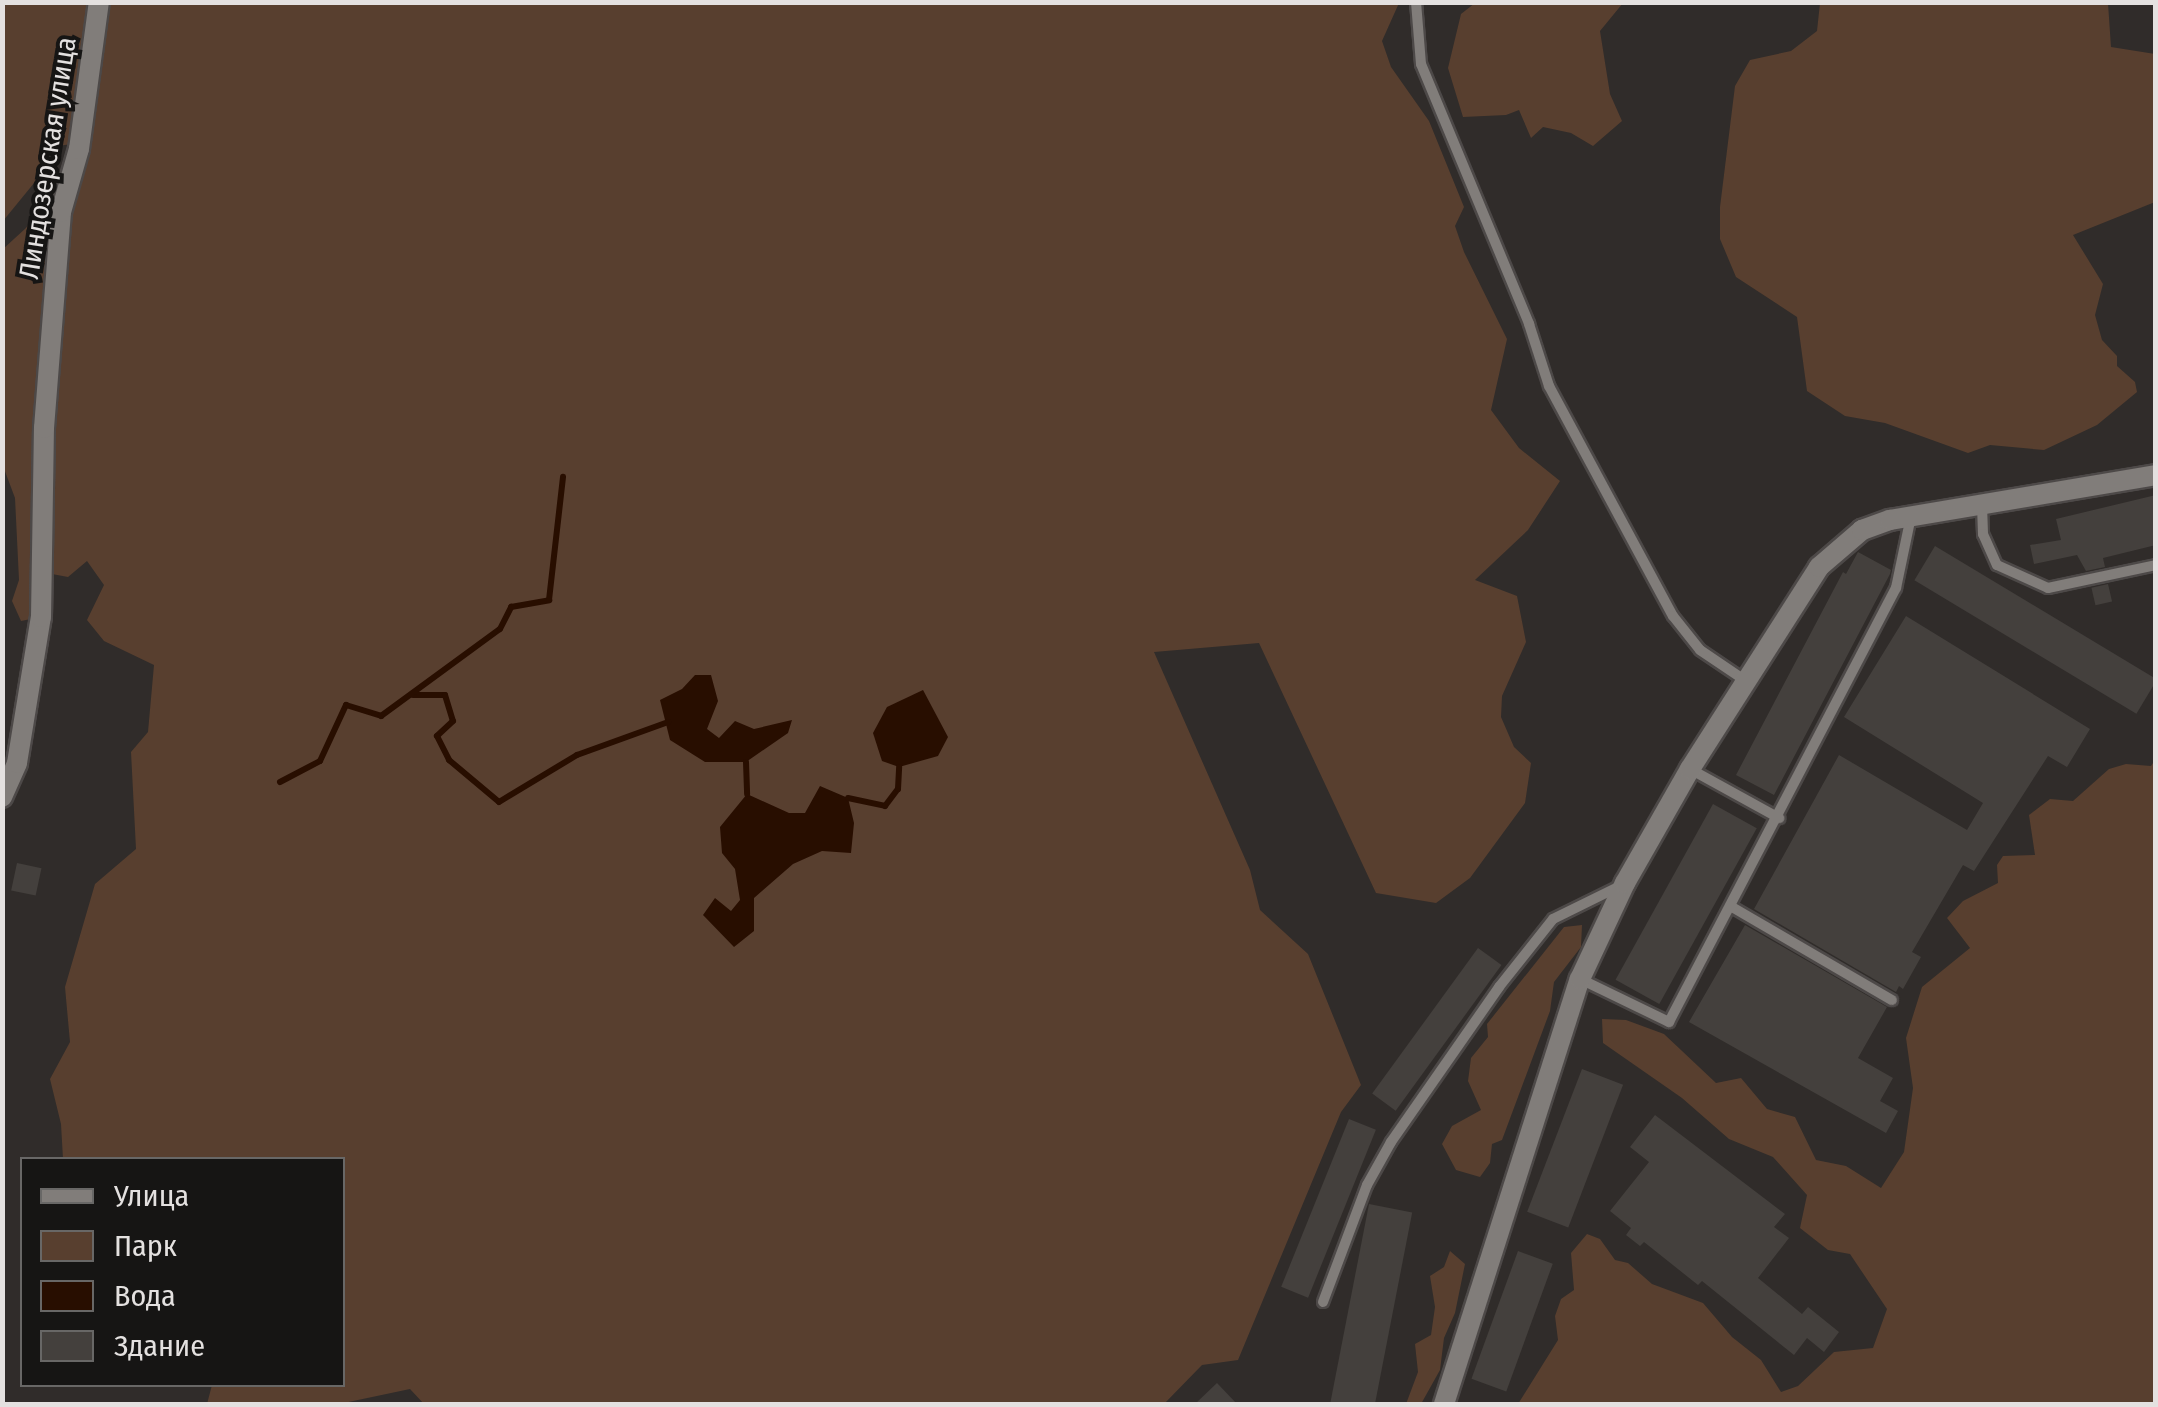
<!DOCTYPE html>
<meta charset="utf-8">
<style>
body{margin:0}
#map{position:relative;width:2158px;height:1407px;overflow:hidden;background:#302c2a;font-family:"Fira Sans Condensed",sans-serif}
div>[style]{position:absolute}
[style*='--x']{left:calc(var(--x)*1px);top:calc(var(--y)*1px);width:calc(var(--w)*1px);rotate:calc(var(--a)*1deg)}
.green>*{inset:0;background:#583f2f}
.water>*{inset:0;background:#280e00}
.stream>*{height:6px;margin:-3px;padding:0 3px;transform-origin:3px;border-radius:3px;background:#280e00}
.building>*{inset:0;background:#44403d;transform-origin:0 0}
.roads{filter:drop-shadow(2px 0 #4d4948) drop-shadow(-2px 0 #4d4948) drop-shadow(0 2px #4d4948) drop-shadow(0 -2px #4d4948)}
.lane>*{height:10px;margin:-5px;padding:0 5px;transform-origin:5px;border-radius:5px;background:#817d7a}
.street>*{height:20px;margin:-10px;padding:0 10px;transform-origin:10px;border-radius:10px;background:#817d7a}
span{translate:-50% -50%;white-space:nowrap;text-align:center;line-height:1.15;-webkit-text-stroke:8px #161514;paint-order:stroke}
.street-label{font-size:28px;color:#e4e1e0}
.frame{position:absolute;inset:0;border:5px solid #e4e1e0;pointer-events:none}
.legend{position:absolute;left:20px;top:1157px;width:325px;height:230px;box-sizing:border-box;background:#161514;border:2px solid #686766;margin:0;padding:12px 18px;list-style:none;font-size:30px;color:#e4e1e0}
.legend li{display:flex;align-items:center;gap:20px;height:50px}
.legend b{width:50px;border:2px solid #686766}
</style>
<div id="map">
<div class="green">
<div style="clip-path:polygon(3px 3px,90px 3px,72px 144px,43px 148px,39px 177px,3px 221px)"></div>
<div style="clip-path:polygon(109px 3px,1399px 3px,1382px 41px,1391px 67px,1429px 121px,1464px 207px,1455px 226px,1464px 252px,1507px 339px,1491px 410px,1519px 448px,1560px 481px,1528px 530px,1475px 580px,1517px 596px,1526px 642px,1502px 696px,1501px 717px,1514px 747px,1531px 763px,1525px 803px,1470px 878px,1436px 903px,1376px 893px,1259px 643px,1154px 652px,1250px 870px,1260px 910px,1308px 954px,1361px 1085px,1341px 1112px,1238px 1360px,1202px 1365px,1164px 1404px,424px 1404px,410px 1389px,339px 1404px,207px 1404px,212px 1385px,342px 1384px,342px 1160px,63px 1159px,61px 1124px,50px 1079px,70px 1042px,65px 987px,95px 884px,136px 849px,131px 752px,148px 732px,154px 665px,104px 641px,87px 620px,104px 585px,87px 561px,68px 577px,52px 574px,53px 427px,71px 215px,89px 151px)"></div>
<div style="clip-path:polygon(1475px 3px,1623px 3px,1600px 31px,1610px 94px,1622px 121px,1593px 146px,1571px 133px,1543px 127px,1531px 138px,1519px 110px,1506px 115px,1463px 117px,1448px 68px,1461px 14px)"></div>
<div style="clip-path:polygon(1820px 3px,2108px 3px,2111px 47px,2155px 54px,2155px 202px,2073px 235px,2103px 284px,2095px 315px,2102px 340px,2117px 356px,2117px 366px,2135px 382px,2137px 392px,2097px 425px,2044px 450px,1990px 445px,1968px 453px,1885px 423px,1845px 416px,1807px 391px,1797px 317px,1736px 277px,1720px 239px,1720px 207px,1735px 86px,1750px 60px,1791px 51px,1817px 31px)"></div>
<div style="clip-path:polygon(56px 185px,35px 432px,31px 619px,21px 621px,12px 601px,19px 580px,15px 498px,3px 466px,3px 249px,26px 228px)"></div>
<div style="clip-path:polygon(2155px 760px,2155px 1404px,1518px 1404px,1558px 1340px,1555px 1316px,1561px 1299px,1574px 1290px,1571px 1253px,1587px 1234px,1600px 1239px,1615px 1260px,1628px 1263px,1652px 1284px,1703px 1303px,1732px 1337px,1761px 1360px,1781px 1392px,1798px 1386px,1834px 1352px,1873px 1348px,1887px 1309px,1850px 1254px,1828px 1250px,1800px 1228px,1807px 1195px,1773px 1157px,1729px 1139px,1682px 1098px,1603px 1043px,1602px 1019px,1626px 1020px,1664px 1034px,1716px 1083px,1741px 1078px,1767px 1109px,1795px 1117px,1816px 1160px,1846px 1166px,1881px 1188px,1904px 1152px,1913px 1088px,1906px 1038px,1922px 987px,1970px 948px,1947px 918px,1963px 901px,1998px 883px,1997px 865px,2003px 856px,2035px 855px,2029px 815px,2050px 799px,2073px 801px,2109px 769px,2126px 764px,2151px 766px)"></div>
<div style="clip-path:polygon(1582px 925px,1581px 947px,1554px 982px,1550px 1011px,1502px 1140px,1492px 1144px,1490px 1163px,1480px 1177px,1456px 1170px,1442px 1144px,1452px 1126px,1481px 1110px,1468px 1081px,1471px 1058px,1488px 1037px,1487px 1024px,1564px 927px)"></div>
<div style="clip-path:polygon(1450px 1251px,1465px 1264px,1455px 1313px,1444px 1338px,1440px 1370px,1421px 1404px,1406px 1404px,1418px 1372px,1415px 1344px,1431px 1335px,1435px 1307px,1430px 1276px,1444px 1267px)"></div>
</div>
<div class="water">
<div style="clip-path:polygon(695px 675px,711px 675px,718px 701px,707px 729px,719px 738px,735px 721px,754px 729px,792px 720px,788px 733px,746px 762px,705px 762px,670px 740px,660px 700px,682px 689px)"></div>
<div style="clip-path:polygon(923px 690px,948px 737px,938px 756px,899px 767px,882px 761px,873px 733px,887px 707px)"></div>
<div style="clip-path:polygon(820px 786px,848px 798px,854px 823px,851px 853px,822px 851px,793px 864px,754px 898px,754px 931px,734px 947px,703px 915px,715px 898px,731px 911px,740px 900px,735px 869px,722px 853px,720px 827px,747px 794px,789px 813px,805px 813px)"></div>
</div>
<div class="stream">
<div style="--x:413;--y:695;--w:32;--a:0"></div>
<div style="--x:445;--y:695;--w:27;--a:73"></div>
<div style="--x:453;--y:721;--w:22;--a:137"></div>
<div style="--x:437;--y:736;--w:27;--a:63"></div>
<div style="--x:449;--y:760;--w:65;--a:40"></div>
<div style="--x:499;--y:802;--w:91;--a:-31.1"></div>
<div style="--x:577;--y:755;--w:97;--a:-19.9"></div>
<div style="--x:746;--y:762;--w:32;--a:88"></div>
<div style="--x:280;--y:782;--w:45;--a:-27.7"></div>
<div style="--x:320;--y:761;--w:62;--a:-65.1"></div>
<div style="--x:346;--y:705;--w:37;--a:17"></div>
<div style="--x:381;--y:716;--w:147;--a:-36.2"></div>
<div style="--x:500;--y:629;--w:25;--a:-63"></div>
<div style="--x:511;--y:607;--w:39;--a:-10"></div>
<div style="--x:549;--y:600;--w:124;--a:-83.5"></div>
<div style="--x:848;--y:798;--w:38;--a:12"></div>
<div style="--x:885;--y:806;--w:21;--a:-53"></div>
<div style="--x:898;--y:789;--w:22;--a:-87"></div>
</div>
<div class="building">
<div style="clip-path:polygon(2156px 495px,2156px 545px,2103px 558px,2105px 567px,2086px 571px,2077px 555px,2034px 564px,2030px 545px,2061px 540px,2056px 519px)"></div>
<div style="left:1935px;top:546px;width:259px;height:40px;rotate:31deg"></div>
<div style="clip-path:polygon(1858px 552px,1891px 570px,1890px 574px,1774px 795px,1736px 775px,1843px 572px,1846px 574px)"></div>
<div style="left:2108px;top:584px;width:18px;height:17px;rotate:77deg"></div>
<div style="clip-path:polygon(1906px 616px,2090px 729px,2067px 767px,2048px 756px,1974px 871px,1963px 865px,1912px 952px,1921px 957px,1903px 989px,1899px 986px,1896px 992px,1754px 909px,1839px 755px,1967px 830px,1983px 803px,1844px 717px)"></div>
<div style="left:1713px;top:804px;width:50px;height:201px;rotate:29deg"></div>
<div style="left:17px;top:863px;width:25px;height:28px;rotate:12deg"></div>
<div style="clip-path:polygon(1745px 925px,1887px 1007px,1858px 1058px,1893px 1078px,1880px 1101px,1898px 1111px,1886px 1133px,1689px 1022px)"></div>
<div style="left:1478px;top:948px;width:29px;height:180px;rotate:36deg"></div>
<div style="left:1582px;top:1069px;width:44px;height:153px;rotate:21deg"></div>
<div style="clip-path:polygon(1655px 1115px,1785px 1214px,1774px 1227px,1789px 1238px,1758px 1278px,1802px 1314px,1808px 1307px,1839px 1332px,1824px 1352px,1807px 1338px,1794px 1355px,1702px 1281px,1698px 1285px,1644px 1242px,1640px 1246px,1626px 1235px,1631px 1228px,1610px 1211px,1649px 1162px,1630px 1147px)"></div>
<div style="left:1349px;top:1119px;width:29px;height:181px;rotate:22deg"></div>
<div style="left:1369px;top:1204px;width:44px;height:203px;rotate:11deg"></div>
<div style="left:1518px;top:1251px;width:37px;height:136px;rotate:20deg"></div>
<div style="clip-path:polygon(1217px 1383px,1237px 1404px,1195px 1404px)"></div>
</div>
<div class="roads">
<div class="lane">
<div style="--x:1416;--y:2;--w:62;--a:85.4"></div>
<div style="--x:1421;--y:64;--w:282;--a:67.4"></div>
<div style="--x:1529;--y:324;--w:65;--a:72.1"></div>
<div style="--x:1549;--y:386;--w:261;--a:61.7"></div>
<div style="--x:1673;--y:616;--w:43;--a:51.5"></div>
<div style="--x:1700;--y:650;--w:52;--a:34"></div>
<div style="--x:1982;--y:505;--w:29;--a:88"></div>
<div style="--x:1983;--y:534;--w:34;--a:66"></div>
<div style="--x:1997;--y:565;--w:56;--a:24.3"></div>
<div style="--x:2048;--y:588;--w:110;--a:-12"></div>
<div style="--x:1690;--y:769;--w:102;--a:28.8"></div>
<div style="--x:1732;--y:907;--w:185;--a:30.2"></div>
<div style="--x:1580;--y:979;--w:99;--a:25.8"></div>
<div style="--x:1669;--y:1022;--w:490;--a:-62.4"></div>
<div style="--x:1896;--y:588;--w:74;--a:-78.2"></div>
<div style="--x:1323;--y:1302;--w:125;--a:-69.4"></div>
<div style="--x:1367;--y:1185;--w:49;--a:-60.8"></div>
<div style="--x:1391;--y:1142;--w:189;--a:-55.1"></div>
<div style="--x:1499;--y:987;--w:87;--a:-51.5"></div>
<div style="--x:1553;--y:919;--w:75;--a:-26.2"></div>
</div>
<div class="street">
<div style="--x:2;--y:797;--w:37;--a:-66"></div>
<div style="--x:17;--y:763;--w:148;--a:-80.7"></div>
<div style="--x:41;--y:617;--w:189;--a:-89.1"></div>
<div style="--x:44;--y:428;--w:217;--a:-85.5"></div>
<div style="--x:61;--y:212;--w:66;--a:-74.1"></div>
<div style="--x:79;--y:149;--w:148;--a:-82.3"></div>
<div style="--x:1444;--y:1404;--w:446;--a:-72.3"></div>
<div style="--x:1580;--y:979;--w:106;--a:-64.9"></div>
<div style="--x:1625;--y:883;--w:131;--a:-60.3"></div>
<div style="--x:1690;--y:769;--w:240;--a:-57.4"></div>
<div style="--x:1819;--y:567;--w:57;--a:-40.7"></div>
<div style="--x:1862;--y:530;--w:30;--a:-20"></div>
<div style="--x:1890;--y:520;--w:270;--a:-9.6"></div>
</div>
</div>
<div class="street-label">
<span style="left:48px;top:158px;rotate:-81deg">Линдозерская улица</span>
</div>
<div class="frame"></div>
<ul class="legend">
<li><b style="height:12px;background:#817d7a"></b>Улица</li>
<li><b style="height:28px;background:#583f2f"></b>Парк</li>
<li><b style="height:28px;background:#280e00"></b>Вода</li>
<li><b style="height:28px;background:#44403d"></b>Здание</li>
</ul>
</div>
